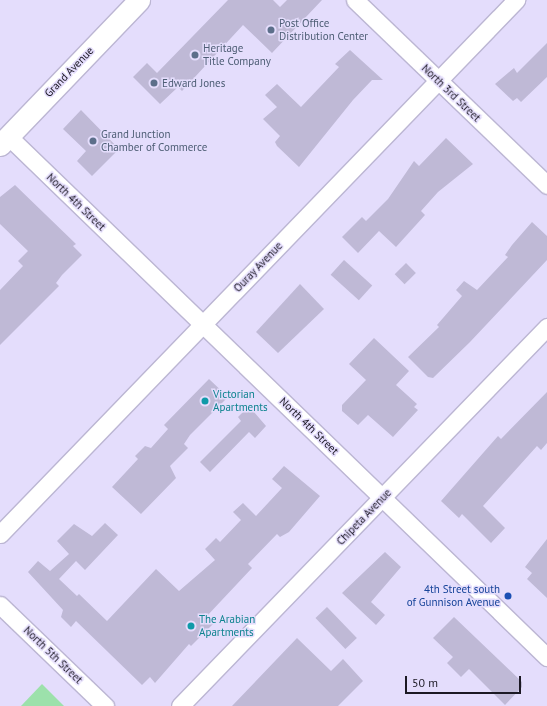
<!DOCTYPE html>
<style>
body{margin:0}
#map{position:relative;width:547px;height:706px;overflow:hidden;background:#e4ddfc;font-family:"PT Sans",sans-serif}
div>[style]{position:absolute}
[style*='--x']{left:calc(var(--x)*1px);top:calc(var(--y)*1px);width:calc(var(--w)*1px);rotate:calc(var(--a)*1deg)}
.green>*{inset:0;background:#9ce1ab}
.building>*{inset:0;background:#bfb9d6;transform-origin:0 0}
.roads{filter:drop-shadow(1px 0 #bcb6d3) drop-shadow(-1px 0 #bcb6d3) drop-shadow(0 1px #bcb6d3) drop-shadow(0 -1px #bcb6d3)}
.minor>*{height:17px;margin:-8.5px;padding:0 8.5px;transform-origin:8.5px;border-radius:8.5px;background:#fff}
.major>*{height:21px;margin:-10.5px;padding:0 10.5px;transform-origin:10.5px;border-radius:10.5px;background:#fff}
.dots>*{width:11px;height:11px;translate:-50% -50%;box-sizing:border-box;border:2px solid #e4ddfc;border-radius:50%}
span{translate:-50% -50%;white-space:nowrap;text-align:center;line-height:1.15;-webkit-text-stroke:3px #e4ddfc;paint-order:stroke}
.service-label{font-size:11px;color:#4e5e75}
.left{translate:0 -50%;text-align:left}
.street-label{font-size:11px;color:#1c1924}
.culture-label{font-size:11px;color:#0d838f}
.transit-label{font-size:11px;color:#164399}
.right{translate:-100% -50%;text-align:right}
.scale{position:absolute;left:405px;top:676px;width:116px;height:18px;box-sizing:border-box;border:2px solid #1c1924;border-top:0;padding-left:5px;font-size:12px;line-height:14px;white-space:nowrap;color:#1c1924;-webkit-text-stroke:3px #e4ddfc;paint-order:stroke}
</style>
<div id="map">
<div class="green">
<div style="clip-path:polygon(42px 684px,64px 706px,21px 706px)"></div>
</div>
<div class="building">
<div style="clip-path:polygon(228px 0,273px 0,280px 7px,287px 0,322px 0,272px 53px,243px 25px,182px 91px,178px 87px,160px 104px,133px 77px,147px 63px,157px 73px)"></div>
<div style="clip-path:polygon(547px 43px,547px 77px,521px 102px,517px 98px,513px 101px,495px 84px,514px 68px,517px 73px)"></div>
<div style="clip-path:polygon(350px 50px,383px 80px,372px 80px,353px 100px,299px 167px,277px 146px,275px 142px,280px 136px,263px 119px,277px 107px,265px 95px,277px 84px,301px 107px,339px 67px,335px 64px)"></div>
<div style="clip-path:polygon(81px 110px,119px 149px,92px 176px,77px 161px,86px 151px,63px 129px)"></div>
<div style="clip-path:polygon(446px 138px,473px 164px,438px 192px,421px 211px,425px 215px,396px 247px,379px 231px,358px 253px,342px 237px,362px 217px,366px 221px,388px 199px,414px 161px,419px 166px)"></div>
<div style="clip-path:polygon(15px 185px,76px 244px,73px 246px,82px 255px,62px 275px,56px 283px,59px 286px,0 345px,0 290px,23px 266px,18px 261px,28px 251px,0 224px,0 197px)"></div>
<div style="clip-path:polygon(532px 222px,547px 236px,547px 260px,470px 342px,433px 378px,428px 377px,408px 357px,439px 327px,437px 325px,462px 296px,456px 290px,464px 281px,477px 290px,508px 257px,505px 255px,512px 245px)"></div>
<div style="left:344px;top:260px;width:38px;height:20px;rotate:42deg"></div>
<div style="left:406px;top:263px;width:14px;height:16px;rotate:45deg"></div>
<div style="clip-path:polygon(300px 284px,324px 309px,278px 353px,256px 332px)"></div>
<div style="clip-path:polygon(374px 338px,409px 371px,396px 385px,417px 404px,414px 407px,418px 410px,393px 437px,368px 415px,358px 425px,342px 411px,342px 405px,366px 380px,349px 364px)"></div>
<div style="clip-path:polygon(209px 379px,228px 397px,190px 435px,184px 444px,188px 448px,170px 466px,176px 478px,141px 514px,112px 487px,138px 459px,135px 456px,145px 446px,151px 448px,168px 429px,164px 425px)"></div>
<div style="clip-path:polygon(547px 392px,547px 443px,541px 450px,537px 446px,483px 506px,505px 528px,491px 543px,462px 514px,459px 518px,441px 501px,498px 436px,501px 439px)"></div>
<div style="clip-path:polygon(249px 406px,266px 426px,255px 438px,249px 432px,210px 472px,200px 462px,241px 421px,238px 417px)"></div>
<div style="clip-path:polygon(284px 466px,320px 496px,289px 532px,280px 537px,277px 534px,248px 564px,252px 568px,206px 617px,213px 624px,191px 646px,189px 644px,155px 683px,150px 677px,142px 685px,76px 621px,71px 627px,61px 617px,63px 610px,28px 572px,38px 561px,50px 571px,69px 554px,57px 541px,74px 524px,92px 536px,105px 523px,118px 535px,85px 570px,76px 561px,59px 579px,77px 596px,79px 594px,107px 621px,156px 569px,179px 591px,215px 560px,205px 549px,216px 538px,220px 542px,241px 520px,233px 512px,243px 503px,256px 516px,282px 488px,272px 479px)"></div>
<div style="clip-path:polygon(547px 539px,547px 598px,527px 579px,532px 573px,525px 567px)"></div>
<div style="clip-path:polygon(385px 552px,401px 567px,371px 602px,385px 615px,376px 625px,342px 593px)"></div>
<div style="left:327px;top:607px;width:43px;height:16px;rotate:46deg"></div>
<div style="clip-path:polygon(454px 617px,522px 682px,522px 687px,505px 705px,469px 669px,461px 677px,447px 663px,453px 657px,433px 638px)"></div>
<div style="clip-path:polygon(297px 638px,331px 671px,343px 659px,363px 681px,338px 706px,232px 706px)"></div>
</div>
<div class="roads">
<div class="minor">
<div style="--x:355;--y:0;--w:267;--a:43.9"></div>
<div style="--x:8;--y:136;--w:750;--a:44.03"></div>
<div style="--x:0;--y:534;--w:743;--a:-45.98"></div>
<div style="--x:0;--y:605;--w:146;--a:43.9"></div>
<div style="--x:180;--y:706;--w:528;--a:-45.92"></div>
</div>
<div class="major">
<div style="--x:0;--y:145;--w:201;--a:-46.2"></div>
</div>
</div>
<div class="dots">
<div style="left:271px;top:30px;background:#5c6f8a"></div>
<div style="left:195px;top:55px;background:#5c6f8a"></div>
<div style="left:154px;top:83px;background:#5c6f8a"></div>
<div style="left:93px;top:141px;background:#5c6f8a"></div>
<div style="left:205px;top:401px;background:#0f9aa8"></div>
<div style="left:508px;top:596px;background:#1a4fb4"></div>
<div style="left:191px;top:626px;background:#0f9aa8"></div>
</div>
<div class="service-label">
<span class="left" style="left:279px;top:30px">Post Office<br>Distribution Center</span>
<span class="left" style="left:203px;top:55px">Heritage<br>Title Company</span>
<span class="left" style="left:162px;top:83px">Edward Jones</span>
<span class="left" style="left:101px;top:141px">Grand Junction<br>Chamber of Commerce</span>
</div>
<div class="street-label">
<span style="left:69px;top:72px;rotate:-46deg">Grand Avenue</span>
<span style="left:451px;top:93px;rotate:44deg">North 3rd Street</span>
<span style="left:76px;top:202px;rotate:44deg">North 4th Street</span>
<span style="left:258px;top:267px;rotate:-46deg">Ouray Avenue</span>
<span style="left:309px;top:426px;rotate:44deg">North 4th Street</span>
<span style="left:364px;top:517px;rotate:-46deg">Chipeta Avenue</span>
<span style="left:53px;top:655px;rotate:44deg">North 5th Street</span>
</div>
<div class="culture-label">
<span class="left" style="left:213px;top:401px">Victorian<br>Apartments</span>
<span class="left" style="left:199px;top:626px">The Arabian<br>Apartments</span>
</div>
<div class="transit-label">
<span class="right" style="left:500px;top:596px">4th Street south<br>of Gunnison Avenue</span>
</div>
<div class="scale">50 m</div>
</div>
